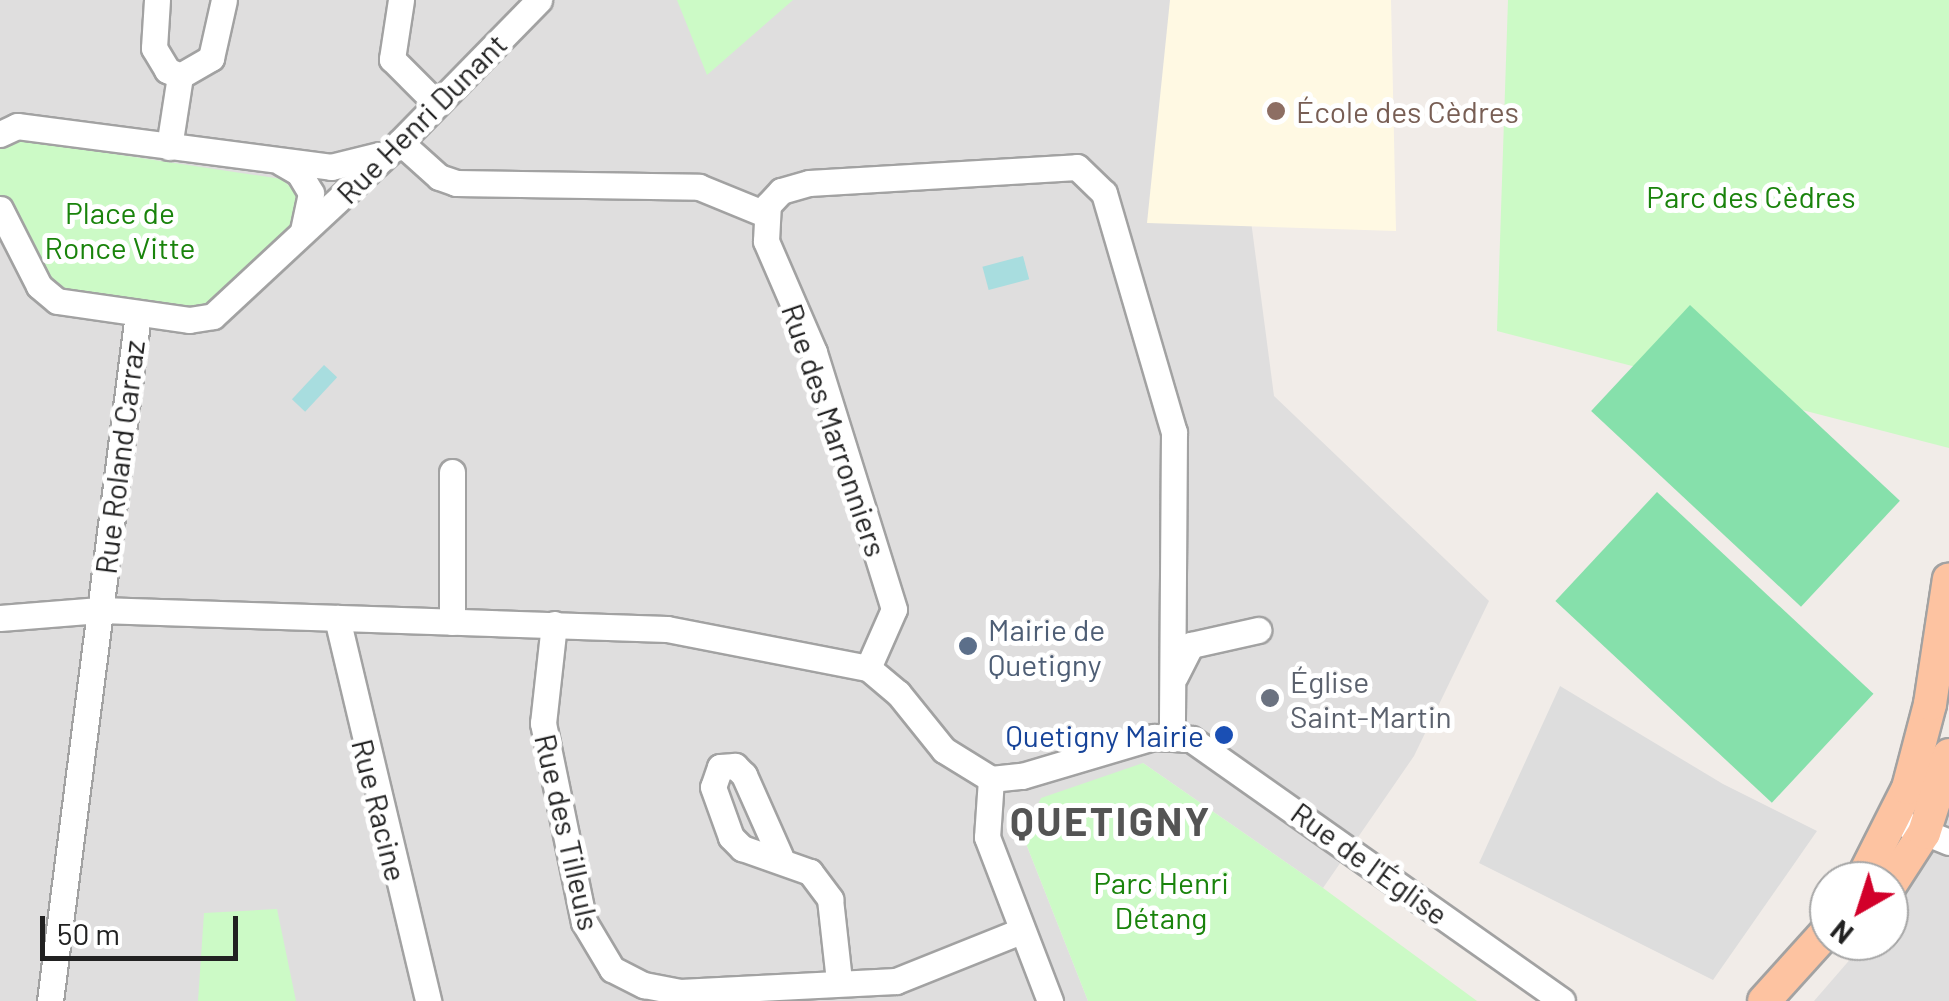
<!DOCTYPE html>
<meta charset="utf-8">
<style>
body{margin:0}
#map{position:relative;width:1949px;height:1001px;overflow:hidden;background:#f1ece8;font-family:Barlow,sans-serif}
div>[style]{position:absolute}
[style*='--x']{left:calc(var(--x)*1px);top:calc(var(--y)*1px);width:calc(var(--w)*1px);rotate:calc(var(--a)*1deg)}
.residential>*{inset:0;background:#dfdede}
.education>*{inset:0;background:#fff9e3}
.park>*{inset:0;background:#ccfac6}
.pitch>*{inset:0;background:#86e0ab;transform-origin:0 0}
.parking>*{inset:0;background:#ddd}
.water>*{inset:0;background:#a8dddf;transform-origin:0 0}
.roads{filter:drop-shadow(2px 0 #a2a2a2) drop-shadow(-2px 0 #a2a2a2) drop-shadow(0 2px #a2a2a2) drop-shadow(0 -2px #a2a2a2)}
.minor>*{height:25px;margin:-12.5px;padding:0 12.5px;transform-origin:12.5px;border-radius:12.5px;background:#fff}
.major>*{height:32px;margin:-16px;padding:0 16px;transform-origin:16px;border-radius:16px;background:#fdc3a1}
.dots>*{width:28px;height:28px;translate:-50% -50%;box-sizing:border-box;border:5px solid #fff;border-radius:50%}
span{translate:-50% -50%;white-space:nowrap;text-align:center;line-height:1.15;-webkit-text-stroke:10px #fff;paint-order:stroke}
.education-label{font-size:30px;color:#785e54}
.left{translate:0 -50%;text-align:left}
.street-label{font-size:30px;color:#212121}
.park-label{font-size:30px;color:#19830b}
.service-label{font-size:30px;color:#4e5e75}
.worship-label{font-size:30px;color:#5b616d}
.transit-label{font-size:30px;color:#164399}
.right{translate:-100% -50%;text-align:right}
.district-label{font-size:40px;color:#545454;font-weight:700;letter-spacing:2.5px}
.north{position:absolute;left:1809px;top:861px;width:100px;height:100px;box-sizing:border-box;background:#fff;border:2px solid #a6a6a6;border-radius:50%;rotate:219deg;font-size:28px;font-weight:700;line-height:40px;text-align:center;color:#212121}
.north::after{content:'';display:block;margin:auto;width:35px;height:45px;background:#d2002a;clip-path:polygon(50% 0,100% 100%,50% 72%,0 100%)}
.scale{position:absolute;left:40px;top:916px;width:198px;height:45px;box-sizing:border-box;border:5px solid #212121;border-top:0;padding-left:12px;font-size:30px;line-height:35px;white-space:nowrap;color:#212121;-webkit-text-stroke:8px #fff;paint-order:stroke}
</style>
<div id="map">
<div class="residential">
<div style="clip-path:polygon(0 0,1222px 0,1274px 396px,1489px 601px,1414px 756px,1323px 888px,1143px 763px,1023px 836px,1088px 1001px,0 1001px)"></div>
<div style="clip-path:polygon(1949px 794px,1949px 1001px,1814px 1001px,1866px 941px,1889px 941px,1889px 906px,1921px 858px)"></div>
</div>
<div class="education">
<div style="clip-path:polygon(1170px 0,1391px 0,1396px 231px,1147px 223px)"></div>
</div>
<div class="park">
<div style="clip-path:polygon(677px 0,793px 0,707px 75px)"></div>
<div style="clip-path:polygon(1508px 0,1949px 0,1949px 448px,1497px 331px)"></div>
<div style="clip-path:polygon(20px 140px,282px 179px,300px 197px,298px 223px,209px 312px,51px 290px,0 196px,0 148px)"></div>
<div style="clip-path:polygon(1143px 763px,1323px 888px,1477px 1001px,1088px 1001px,1023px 836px,1041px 798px)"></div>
<div style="clip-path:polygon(277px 909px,296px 1001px,198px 1001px,204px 913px)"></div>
</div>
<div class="pitch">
<div style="left:1690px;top:305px;width:287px;height:145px;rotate:43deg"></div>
<div style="left:1657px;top:492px;width:296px;height:149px;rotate:43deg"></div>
</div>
<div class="parking">
<div style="clip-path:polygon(1560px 686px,1723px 784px,1817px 831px,1713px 980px,1479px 863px)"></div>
</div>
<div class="water">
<div style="left:1023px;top:256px;width:24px;height:42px;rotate:75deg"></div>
<div style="left:324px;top:365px;width:18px;height:47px;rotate:43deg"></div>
</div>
<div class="roads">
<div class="minor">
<div style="--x:157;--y:0;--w:48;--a:93.6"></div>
<div style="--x:154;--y:48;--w:26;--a:59"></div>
<div style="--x:167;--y:70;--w:14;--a:25"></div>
<div style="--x:180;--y:76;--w:36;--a:-30"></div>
<div style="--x:211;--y:58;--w:59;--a:-77.4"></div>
<div style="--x:401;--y:0;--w:60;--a:98.7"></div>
<div style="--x:392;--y:59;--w:62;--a:45"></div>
<div style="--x:0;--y:134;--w:19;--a:-25"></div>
<div style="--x:17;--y:126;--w:317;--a:7.4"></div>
<div style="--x:331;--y:167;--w:49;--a:-14"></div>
<div style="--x:400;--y:142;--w:52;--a:41.9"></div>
<div style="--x:439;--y:177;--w:18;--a:19"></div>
<div style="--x:456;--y:183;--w:243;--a:0.9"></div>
<div style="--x:699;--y:187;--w:71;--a:22.2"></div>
<div style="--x:169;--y:147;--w:72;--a:-81.2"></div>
<div style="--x:282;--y:163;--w:20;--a:30"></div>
<div style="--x:299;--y:173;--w:23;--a:59"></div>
<div style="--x:311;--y:193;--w:39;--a:102"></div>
<div style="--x:0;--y:209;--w:86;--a:63.1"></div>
<div style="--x:39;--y:286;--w:23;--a:40"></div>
<div style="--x:57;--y:301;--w:133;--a:8.2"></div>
<div style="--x:189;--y:320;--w:24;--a:-9"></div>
<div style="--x:213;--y:316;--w:255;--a:-42.9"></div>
<div style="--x:400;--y:142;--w:199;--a:-45.6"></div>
<div style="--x:452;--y:472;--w:150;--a:90"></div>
<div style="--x:0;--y:618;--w:100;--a:-4.6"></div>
<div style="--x:100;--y:610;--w:567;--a:1.92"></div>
<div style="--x:667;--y:629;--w:205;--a:11"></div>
<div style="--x:868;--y:668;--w:39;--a:40"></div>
<div style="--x:898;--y:693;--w:73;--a:51.1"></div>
<div style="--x:944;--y:750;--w:55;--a:31.7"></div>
<div style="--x:991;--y:779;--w:31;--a:-6"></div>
<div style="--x:1022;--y:776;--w:138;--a:-16.5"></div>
<div style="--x:1154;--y:737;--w:37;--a:3"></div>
<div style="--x:1191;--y:739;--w:454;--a:35.2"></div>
<div style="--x:337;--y:618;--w:394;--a:76.6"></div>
<div style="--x:554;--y:624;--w:100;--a:96.3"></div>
<div style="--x:543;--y:723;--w:203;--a:78.4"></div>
<div style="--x:584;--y:922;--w:55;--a:59.2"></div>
<div style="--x:612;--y:969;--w:36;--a:27"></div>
<div style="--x:644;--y:985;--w:37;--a:11"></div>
<div style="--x:680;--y:992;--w:216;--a:-2.9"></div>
<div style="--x:896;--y:981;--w:135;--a:-21.8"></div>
<div style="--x:868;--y:668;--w:64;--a:-66.2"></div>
<div style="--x:894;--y:609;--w:269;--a:-107.3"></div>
<div style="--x:814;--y:352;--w:121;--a:-113.4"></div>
<div style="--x:766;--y:241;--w:36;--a:-87"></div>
<div style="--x:768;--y:205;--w:19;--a:-47"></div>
<div style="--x:781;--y:191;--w:29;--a:-16"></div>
<div style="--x:809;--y:183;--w:268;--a:-3.4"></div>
<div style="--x:1077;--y:167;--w:37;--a:44"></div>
<div style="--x:1104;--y:193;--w:249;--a:73.7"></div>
<div style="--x:1174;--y:432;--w:304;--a:90.4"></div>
<div style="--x:1175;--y:676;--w:35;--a:-63"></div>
<div style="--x:1191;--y:645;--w:69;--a:-12.6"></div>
<div style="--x:991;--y:779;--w:58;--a:93.9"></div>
<div style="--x:987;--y:837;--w:176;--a:69"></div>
<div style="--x:1907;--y:825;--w:45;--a:22"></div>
<div style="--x:780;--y:856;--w:89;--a:-114"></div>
<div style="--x:744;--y:775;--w:13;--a:-135"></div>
<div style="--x:735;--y:766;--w:15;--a:176"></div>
<div style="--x:720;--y:767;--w:21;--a:109"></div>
<div style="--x:713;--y:787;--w:53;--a:70.2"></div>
<div style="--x:731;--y:837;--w:16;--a:45"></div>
<div style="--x:742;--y:848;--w:72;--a:19.4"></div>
<div style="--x:810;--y:872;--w:34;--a:53"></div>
<div style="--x:830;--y:899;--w:81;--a:83.7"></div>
<div style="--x:50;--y:1001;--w:693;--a:-82.7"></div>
</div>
<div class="major">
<div style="--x:1861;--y:881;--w:104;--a:-63.2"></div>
<div style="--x:1908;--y:788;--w:87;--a:-75.3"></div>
<div style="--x:1930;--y:704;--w:126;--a:-81.4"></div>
<div style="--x:1889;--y:887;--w:64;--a:-57.1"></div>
<div style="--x:1924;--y:833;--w:82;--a:-72.2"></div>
<div style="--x:1764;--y:1001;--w:97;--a:-47.9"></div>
</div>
</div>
<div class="dots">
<div style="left:1276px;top:111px;background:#8d6e63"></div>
<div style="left:968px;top:646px;background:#5c6f8a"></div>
<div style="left:1270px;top:698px;background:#6b7280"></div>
<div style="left:1224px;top:735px;background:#1a4fb4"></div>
</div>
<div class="education-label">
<span class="left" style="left:1296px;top:111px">École des Cèdres</span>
</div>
<div class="street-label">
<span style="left:421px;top:118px;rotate:-45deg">Rue Henri Dunant</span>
<span style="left:835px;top:430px;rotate:71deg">Rue des Marronniers</span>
<span style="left:119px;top:457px;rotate:-83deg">Rue Roland Carraz</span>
<span style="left:380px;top:810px;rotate:76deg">Rue Racine</span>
<span style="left:568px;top:832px;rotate:77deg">Rue des Tilleuls</span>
<span style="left:1370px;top:863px;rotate:36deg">Rue de l'Église</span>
</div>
<div class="park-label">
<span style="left:1751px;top:196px">Parc des Cèdres</span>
<span style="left:120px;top:229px">Place de<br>Ronce Vitte</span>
<span style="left:1161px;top:899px">Parc Henri<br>Détang</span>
</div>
<div class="service-label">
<span class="left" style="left:988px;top:646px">Mairie de<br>Quetigny</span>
</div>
<div class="worship-label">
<span class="left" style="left:1290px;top:698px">Église<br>Saint-Martin</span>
</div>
<div class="transit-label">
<span class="right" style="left:1204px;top:735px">Quetigny Mairie</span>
</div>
<div class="district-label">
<span style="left:1111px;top:820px">QUETIGNY</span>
</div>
<div class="north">N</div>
<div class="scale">50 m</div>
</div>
